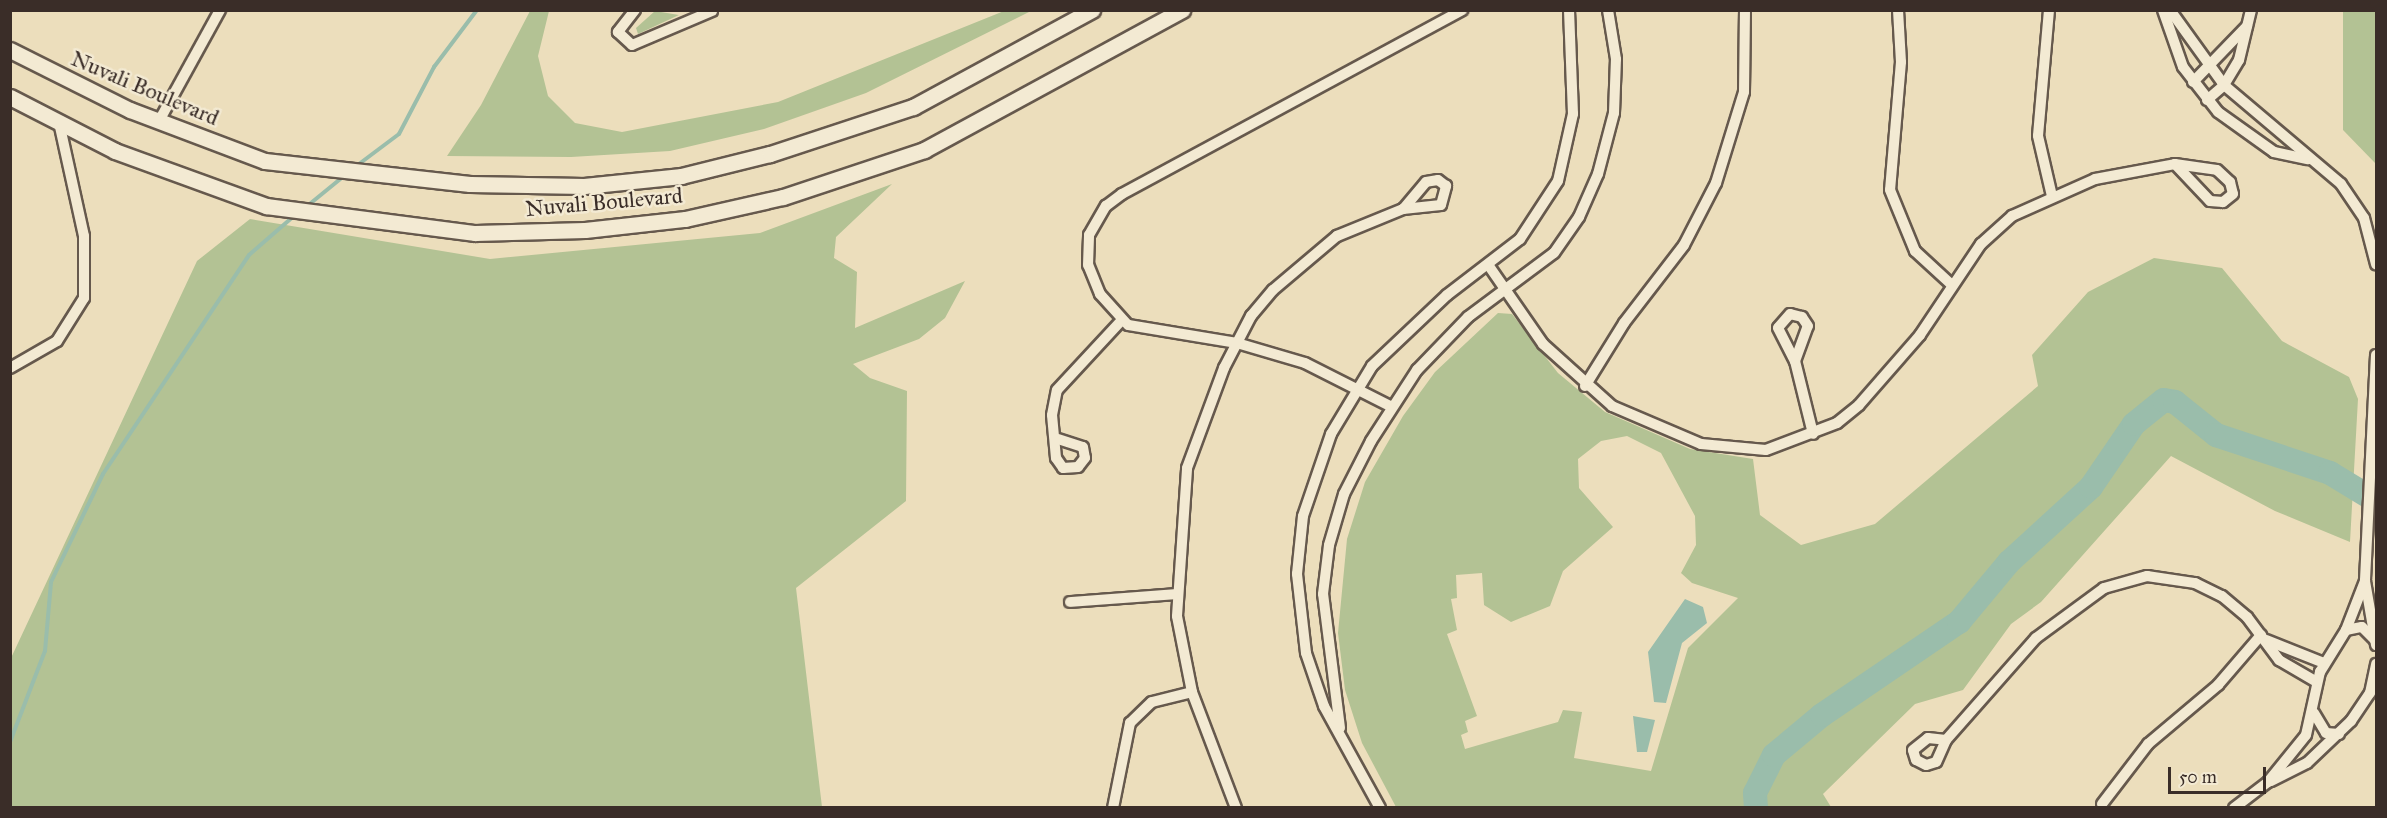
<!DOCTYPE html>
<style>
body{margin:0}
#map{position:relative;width:2387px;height:818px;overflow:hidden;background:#ecdebc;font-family:"IM FELL Great Primer",serif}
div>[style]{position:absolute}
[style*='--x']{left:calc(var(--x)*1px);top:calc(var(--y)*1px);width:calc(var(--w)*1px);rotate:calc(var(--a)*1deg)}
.green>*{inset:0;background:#b3c294}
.water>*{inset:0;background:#9abdab}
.stream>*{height:4px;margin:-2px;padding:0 2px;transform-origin:2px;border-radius:2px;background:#9abdab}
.river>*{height:24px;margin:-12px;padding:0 12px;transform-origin:12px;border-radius:12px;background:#9abdab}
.roads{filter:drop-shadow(2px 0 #66594d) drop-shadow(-2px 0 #66594d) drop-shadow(0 2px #66594d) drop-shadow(0 -2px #66594d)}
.minor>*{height:10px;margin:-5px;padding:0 5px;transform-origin:5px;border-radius:5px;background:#f3ead3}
.secondary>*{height:15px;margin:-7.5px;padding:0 7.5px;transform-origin:7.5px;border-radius:7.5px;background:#f3ead3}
span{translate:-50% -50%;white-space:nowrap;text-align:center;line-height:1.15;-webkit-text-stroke:5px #f3ead3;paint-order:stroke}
.street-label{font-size:22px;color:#3a2d28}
.frame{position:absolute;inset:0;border:12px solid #3a2d28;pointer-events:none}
.scale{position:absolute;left:2168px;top:767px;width:98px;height:27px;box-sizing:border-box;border:3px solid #3a2d28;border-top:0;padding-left:8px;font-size:18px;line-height:21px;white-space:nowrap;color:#3a2d28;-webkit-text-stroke:4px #f3ead3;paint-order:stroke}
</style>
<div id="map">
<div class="green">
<div style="clip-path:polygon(530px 11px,549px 11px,538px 56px,548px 96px,575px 123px,622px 132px,778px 102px,1004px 11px,1031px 11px,866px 93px,764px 129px,670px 151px,571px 157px,447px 156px,481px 105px)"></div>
<div style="clip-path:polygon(655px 11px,679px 15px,638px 34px,636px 28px)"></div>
<div style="clip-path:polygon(2343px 11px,2376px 11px,2376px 164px,2343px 130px)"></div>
<div style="clip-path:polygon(892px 184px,836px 237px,834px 258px,857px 272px,855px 328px,965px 281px,945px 318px,919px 339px,853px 364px,870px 378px,907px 391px,906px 501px,796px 588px,822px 807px,11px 807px,11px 658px,197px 261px,250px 219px,490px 259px,760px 233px)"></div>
<div style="clip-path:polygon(evenodd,2154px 258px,2222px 268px,2282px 341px,2349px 377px,2358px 399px,2350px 542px,2275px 511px,2171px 456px,2041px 602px,2011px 624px,1963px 690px,1915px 704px,1823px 794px,1831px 807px,1396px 807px,1362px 743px,1345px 690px,1338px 633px,1347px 539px,1365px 482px,1403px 416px,1435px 372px,1498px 313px,1512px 314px,1558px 373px,1605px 412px,1690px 449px,1753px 459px,1760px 515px,1801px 545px,1875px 524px,2038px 386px,2032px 355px,2088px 292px,2154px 258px,1627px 436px,1661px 453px,1695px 516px,1696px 545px,1681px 573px,1692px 583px,1738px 598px,1688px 648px,1651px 771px,1574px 758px,1582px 712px,1563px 710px,1558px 722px,1465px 749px,1461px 735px,1468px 732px,1465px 721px,1477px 716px,1447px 634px,1457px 630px,1451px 599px,1457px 598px,1456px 575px,1482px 573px,1484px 605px,1511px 622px,1550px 606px,1563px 571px,1613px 527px,1579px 488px,1578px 459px,1601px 441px,1627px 436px)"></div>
</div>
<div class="water">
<div style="clip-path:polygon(1685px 599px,1703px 607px,1707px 623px,1682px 643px,1666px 703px,1654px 702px,1648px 652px)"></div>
<div style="clip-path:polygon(1633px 716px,1655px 720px,1647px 752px,1637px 752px)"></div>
</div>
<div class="stream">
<div style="--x:355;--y:167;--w:55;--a:-36.9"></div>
<div style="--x:399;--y:134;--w:76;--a:-62.4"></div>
<div style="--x:434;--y:67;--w:71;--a:-53"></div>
<div style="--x:306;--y:207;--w:49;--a:-39.2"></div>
<div style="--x:10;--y:742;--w:97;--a:-69"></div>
<div style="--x:45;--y:651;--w:69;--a:-85"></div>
<div style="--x:51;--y:582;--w:120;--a:-64.3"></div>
<div style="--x:103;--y:474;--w:263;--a:-56.3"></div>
<div style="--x:249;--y:255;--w:61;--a:-41"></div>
</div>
<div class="river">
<div style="--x:1756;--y:808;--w:15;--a:-94"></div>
<div style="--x:1755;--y:793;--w:42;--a:-63.4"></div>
<div style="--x:1774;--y:755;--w:62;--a:-39.8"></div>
<div style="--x:1822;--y:715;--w:166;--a:-34.2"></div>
<div style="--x:1959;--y:622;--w:78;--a:-50.2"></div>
<div style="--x:2009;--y:562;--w:111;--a:-42.4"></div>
<div style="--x:2091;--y:487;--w:76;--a:-55.7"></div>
<div style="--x:2134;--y:424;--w:38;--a:-39"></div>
<div style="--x:2164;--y:400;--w:11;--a:10"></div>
<div style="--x:2175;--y:402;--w:53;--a:38.8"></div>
<div style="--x:2216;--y:435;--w:120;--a:18.4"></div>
<div style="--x:2330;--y:473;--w:54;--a:31.3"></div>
</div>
<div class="roads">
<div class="minor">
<div style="--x:635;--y:10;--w:28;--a:128"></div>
<div style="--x:618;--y:32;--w:19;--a:43"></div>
<div style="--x:632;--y:45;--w:87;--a:-23"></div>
<div style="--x:1898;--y:10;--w:52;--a:86.7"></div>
<div style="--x:1901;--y:62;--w:128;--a:94.9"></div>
<div style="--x:1890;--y:190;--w:66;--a:67.7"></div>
<div style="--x:1915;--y:251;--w:50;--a:42.6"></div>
<div style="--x:2049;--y:10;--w:126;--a:95"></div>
<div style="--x:2038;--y:136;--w:62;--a:76.9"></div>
<div style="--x:2163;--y:10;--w:60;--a:70.7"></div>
<div style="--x:2183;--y:67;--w:57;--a:52.1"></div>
<div style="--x:2218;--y:112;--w:69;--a:35.5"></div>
<div style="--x:2274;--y:152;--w:35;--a:12"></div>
<div style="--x:2170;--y:10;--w:92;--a:54.2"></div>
<div style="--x:2224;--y:85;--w:153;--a:40.2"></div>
<div style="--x:2341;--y:184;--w:41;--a:55.9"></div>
<div style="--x:2364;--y:218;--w:48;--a:75.4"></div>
<div style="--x:2193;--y:82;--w:78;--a:-46"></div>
<div style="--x:2207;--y:100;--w:23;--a:-41"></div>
<div style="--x:2224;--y:85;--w:29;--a:-59"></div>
<div style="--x:2239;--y:60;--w:51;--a:-76.5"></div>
<div style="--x:159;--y:121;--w:127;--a:-61.2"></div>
<div style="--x:2175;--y:164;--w:42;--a:8.1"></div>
<div style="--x:2217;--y:170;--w:18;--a:43"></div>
<div style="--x:2230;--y:182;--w:12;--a:76"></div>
<div style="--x:2233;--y:194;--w:13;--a:141"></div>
<div style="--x:2223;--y:202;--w:13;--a:-176"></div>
<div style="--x:2210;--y:201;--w:51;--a:-133.4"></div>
<div style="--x:1489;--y:266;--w:95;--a:55.3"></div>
<div style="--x:1543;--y:344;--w:93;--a:41.9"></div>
<div style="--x:1612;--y:406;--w:97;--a:23.1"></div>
<div style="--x:1701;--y:444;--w:65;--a:5.3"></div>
<div style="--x:1766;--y:450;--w:76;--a:-20.8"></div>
<div style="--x:1837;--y:423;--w:28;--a:-39"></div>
<div style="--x:1859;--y:405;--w:93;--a:-48.9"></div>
<div style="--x:1920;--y:335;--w:110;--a:-56.2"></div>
<div style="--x:1981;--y:244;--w:42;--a:-42.1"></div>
<div style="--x:2012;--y:216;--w:91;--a:-24"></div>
<div style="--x:2095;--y:179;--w:81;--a:-10.6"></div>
<div style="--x:2376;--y:355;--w:226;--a:92.8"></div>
<div style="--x:2365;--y:581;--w:65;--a:80.2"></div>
<div style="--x:1795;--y:361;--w:37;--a:-70"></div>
<div style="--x:1808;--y:326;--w:11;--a:-124"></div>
<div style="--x:1802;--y:317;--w:12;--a:-166"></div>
<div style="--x:1790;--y:314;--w:18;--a:131"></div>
<div style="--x:1778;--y:328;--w:37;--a:63"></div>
<div style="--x:1795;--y:361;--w:75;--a:76.1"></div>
<div style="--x:10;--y:368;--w:54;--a:-29.9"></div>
<div style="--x:57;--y:341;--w:51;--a:-57.9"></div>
<div style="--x:84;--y:298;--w:62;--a:-90"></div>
<div style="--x:84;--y:236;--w:117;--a:-102.4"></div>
<div style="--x:1585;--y:386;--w:74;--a:-58.2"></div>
<div style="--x:1624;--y:323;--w:98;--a:-52.4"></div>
<div style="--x:1684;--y:245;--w:70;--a:-62.7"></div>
<div style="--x:1716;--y:183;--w:95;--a:-72.9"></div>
<div style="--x:1744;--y:92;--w:82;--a:-89.3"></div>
<div style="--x:1392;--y:407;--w:97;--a:-153.2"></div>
<div style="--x:1305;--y:363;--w:71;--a:-163.6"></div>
<div style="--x:1237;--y:343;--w:110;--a:-170.6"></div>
<div style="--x:1128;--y:325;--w:42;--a:-132.1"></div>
<div style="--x:1100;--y:294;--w:31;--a:-112"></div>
<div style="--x:1088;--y:265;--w:30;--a:-88"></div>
<div style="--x:1089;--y:235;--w:34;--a:-60"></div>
<div style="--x:1106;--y:206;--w:20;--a:-37"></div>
<div style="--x:1122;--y:194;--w:387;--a:-28.4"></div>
<div style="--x:1058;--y:439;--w:26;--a:18"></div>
<div style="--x:1083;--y:447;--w:11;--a:80"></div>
<div style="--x:1085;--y:458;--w:11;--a:128"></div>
<div style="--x:1078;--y:467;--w:15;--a:176"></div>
<div style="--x:1063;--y:468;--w:12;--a:-125"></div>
<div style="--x:1056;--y:458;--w:43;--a:-95.3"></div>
<div style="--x:1052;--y:415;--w:25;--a:-79"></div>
<div style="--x:1057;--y:390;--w:94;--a:-47.2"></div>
<div style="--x:1070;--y:602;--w:106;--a:-4.3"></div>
<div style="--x:2346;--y:630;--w:16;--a:-11"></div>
<div style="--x:2362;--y:627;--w:18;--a:45"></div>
<div style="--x:2266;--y:640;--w:62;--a:21.6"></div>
<div style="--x:2314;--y:713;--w:23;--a:59"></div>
<div style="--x:2326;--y:733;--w:13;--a:4"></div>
<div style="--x:1340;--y:728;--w:135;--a:-97.2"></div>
<div style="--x:1323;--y:594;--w:49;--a:-83"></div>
<div style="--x:1329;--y:545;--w:53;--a:-73.6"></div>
<div style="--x:1344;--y:494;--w:59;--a:-63"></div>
<div style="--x:1371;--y:441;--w:85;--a:-57.1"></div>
<div style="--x:1417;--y:370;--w:74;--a:-46.1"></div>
<div style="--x:1468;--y:317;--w:107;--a:-36.7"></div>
<div style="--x:1554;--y:253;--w:44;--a:-55.2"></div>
<div style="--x:1579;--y:217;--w:47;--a:-66.2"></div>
<div style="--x:1598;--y:174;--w:63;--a:-75.3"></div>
<div style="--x:1614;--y:113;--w:54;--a:-87.9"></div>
<div style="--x:1616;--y:59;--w:50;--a:-99.3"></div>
<div style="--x:1928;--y:738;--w:18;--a:6"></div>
<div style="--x:1946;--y:740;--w:24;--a:114"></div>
<div style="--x:1936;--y:762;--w:10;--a:163"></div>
<div style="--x:1926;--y:765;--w:11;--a:-153"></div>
<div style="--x:1916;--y:760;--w:10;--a:-107"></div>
<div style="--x:1913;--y:750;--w:19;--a:-39"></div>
<div style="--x:1946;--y:740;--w:136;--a:-48.6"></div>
<div style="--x:2036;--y:638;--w:84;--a:-36.3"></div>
<div style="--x:2104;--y:588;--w:45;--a:-15.6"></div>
<div style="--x:2147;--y:576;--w:49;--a:8.3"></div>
<div style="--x:2195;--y:583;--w:30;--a:26"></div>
<div style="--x:2222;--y:596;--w:33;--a:40"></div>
<div style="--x:2247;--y:617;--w:54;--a:53.3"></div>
<div style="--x:2279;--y:660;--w:44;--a:30.1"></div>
<div style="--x:2271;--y:781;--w:40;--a:-26.6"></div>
<div style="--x:2307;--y:763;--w:61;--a:-43.7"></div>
<div style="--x:2351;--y:721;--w:34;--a:-56"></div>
<div style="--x:2370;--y:693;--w:30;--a:-78"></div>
<div style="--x:2102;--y:804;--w:76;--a:-52.5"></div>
<div style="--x:2148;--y:744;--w:92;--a:-40.1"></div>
<div style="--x:2218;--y:685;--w:66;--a:-49.3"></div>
<div style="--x:1113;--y:808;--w:87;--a:-78.7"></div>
<div style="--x:1130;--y:723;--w:30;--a:-44"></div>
<div style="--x:1152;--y:702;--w:41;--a:-14"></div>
<div style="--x:1236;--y:808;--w:124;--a:-110.8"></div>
<div style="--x:1192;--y:692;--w:77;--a:-101.2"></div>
<div style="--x:1177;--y:616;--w:148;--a:-86.1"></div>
<div style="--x:1187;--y:468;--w:107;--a:-69.7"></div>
<div style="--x:1224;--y:368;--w:59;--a:-62.6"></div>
<div style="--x:1251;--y:316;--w:34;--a:-50"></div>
<div style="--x:1273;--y:290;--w:84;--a:-40.2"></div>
<div style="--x:1337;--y:236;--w:71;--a:-22.2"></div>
<div style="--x:1403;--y:209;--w:38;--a:-6"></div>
<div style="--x:1441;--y:205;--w:20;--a:-75"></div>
<div style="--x:1446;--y:186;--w:10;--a:-143"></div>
<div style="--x:1438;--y:180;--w:12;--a:171"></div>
<div style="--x:1426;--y:182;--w:35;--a:130"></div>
<div style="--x:1380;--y:808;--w:116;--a:-118.8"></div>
<div style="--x:1324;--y:706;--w:56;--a:-108.8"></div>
<div style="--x:1306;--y:653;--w:80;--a:-96.5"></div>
<div style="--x:1297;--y:574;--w:58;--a:-84.1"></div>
<div style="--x:1303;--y:516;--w:87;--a:-71.1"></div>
<div style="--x:1331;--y:434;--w:79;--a:-58.9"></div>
<div style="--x:1372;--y:366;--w:103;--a:-43.4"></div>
<div style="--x:1447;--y:295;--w:92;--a:-37.5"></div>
<div style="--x:1520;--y:239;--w:69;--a:-56.8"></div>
<div style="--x:1558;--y:181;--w:69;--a:-77.4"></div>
<div style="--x:1573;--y:114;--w:104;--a:-92.2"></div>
<div style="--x:2234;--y:808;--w:43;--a:-37.4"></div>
<div style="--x:2268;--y:782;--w:60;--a:-51"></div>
<div style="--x:2306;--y:735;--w:65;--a:-77.5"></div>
<div style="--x:2320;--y:672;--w:49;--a:-58.2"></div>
<div style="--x:2346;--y:630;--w:53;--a:-68.8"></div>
</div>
<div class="secondary">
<div style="--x:10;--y:50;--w:134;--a:26.6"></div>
<div style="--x:130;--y:110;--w:144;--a:20.7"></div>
<div style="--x:265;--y:161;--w:206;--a:6.4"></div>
<div style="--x:470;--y:184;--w:114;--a:1"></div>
<div style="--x:584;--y:186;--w:98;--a:-5.9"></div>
<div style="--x:681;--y:176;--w:92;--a:-13.9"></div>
<div style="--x:770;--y:154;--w:151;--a:-18.2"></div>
<div style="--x:913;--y:107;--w:204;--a:-28.5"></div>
<div style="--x:10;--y:97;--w:118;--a:27.2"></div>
<div style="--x:115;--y:151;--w:161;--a:20"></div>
<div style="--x:266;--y:206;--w:211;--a:7.4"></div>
<div style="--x:475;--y:233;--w:110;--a:-1.6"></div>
<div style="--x:585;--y:230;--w:101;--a:-6.3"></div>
<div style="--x:685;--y:219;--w:100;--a:-12.7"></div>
<div style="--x:783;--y:197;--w:149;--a:-18.4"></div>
<div style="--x:924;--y:150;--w:294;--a:-28.5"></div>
</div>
</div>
<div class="street-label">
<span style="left:145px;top:88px;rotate:23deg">Nuvali Boulevard</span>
<span style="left:604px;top:202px;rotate:-5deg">Nuvali Boulevard</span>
</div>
<div class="frame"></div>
<div class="scale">50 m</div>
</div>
